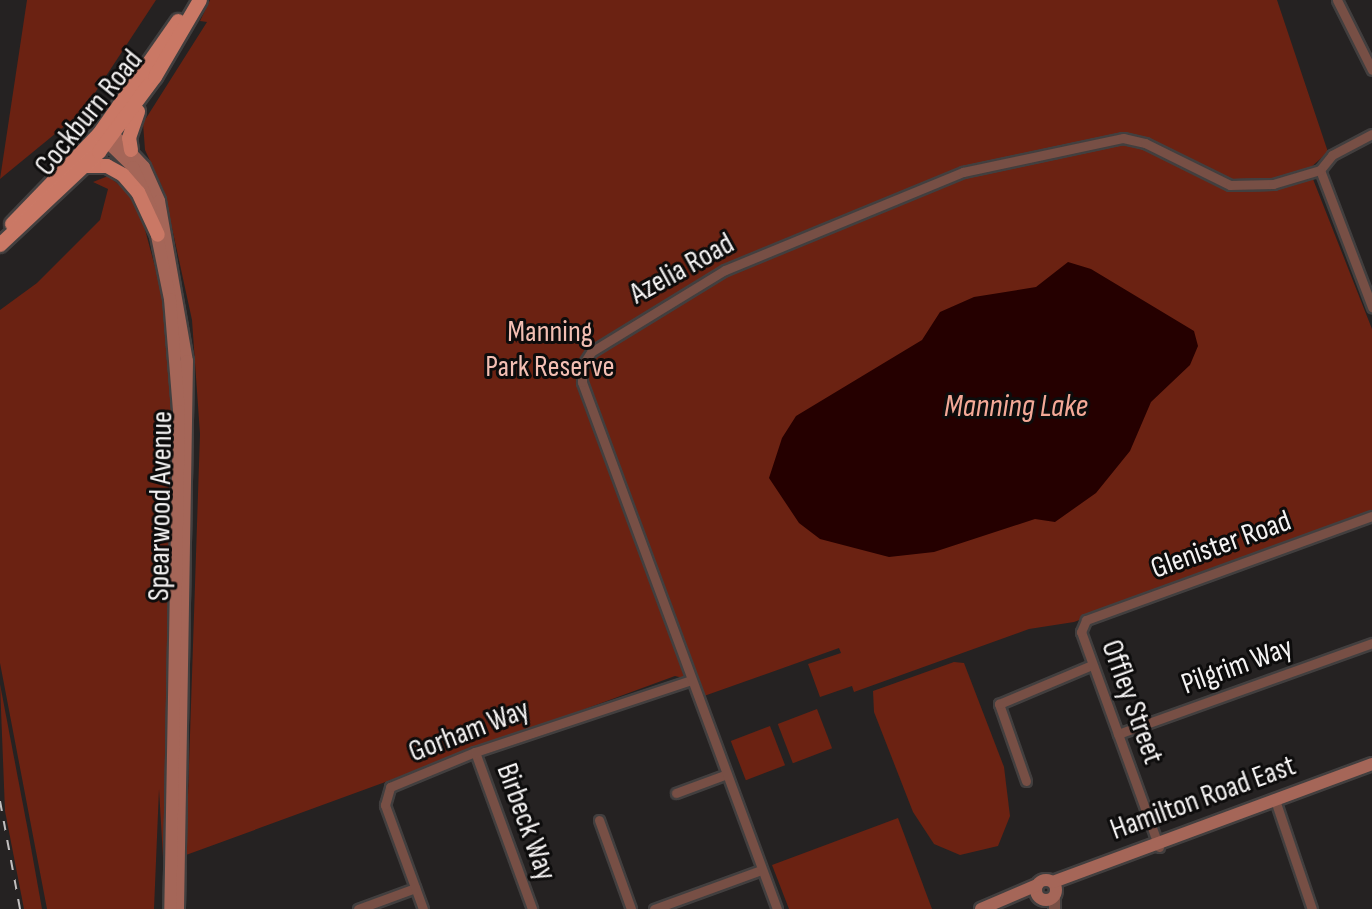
<!DOCTYPE html>
<style>
body{margin:0}
#map{position:relative;width:1372px;height:909px;overflow:hidden;background:#252222;font-family:"Sofia Sans Condensed",sans-serif}
div>[style]{position:absolute}
[style*='--x']{left:calc(var(--x)*1px);top:calc(var(--y)*1px);width:calc(var(--w)*1px);rotate:calc(var(--a)*1deg)}
.green>*{inset:0;background:#6b2212;transform-origin:0 0}
.water>*{inset:0;background:#250000}
.roads{filter:drop-shadow(2px 0 #423f3f) drop-shadow(-2px 0 #423f3f) drop-shadow(0 2px #423f3f) drop-shadow(0 -2px #423f3f)}
.minor>*{height:9px;margin:-4.5px;padding:0 4.5px;transform-origin:4.5px;border-radius:4.5px;background:#774f45}
.tertiary>*{height:11px;margin:-5.5px;padding:0 5.5px;transform-origin:5.5px;border-radius:5.5px;background:#774f45}
.secondary>*{height:12px;margin:-6px;padding:0 6px;transform-origin:6px;border-radius:6px;background:#a56658}
.secondary>.ring{margin:-6px;padding:0;box-sizing:content-box;background:none;border:12px solid #a56658;border-radius:50%}
.primary>*{height:14px;margin:-7px;padding:0 7px;transform-origin:7px;border-radius:7px;background:#ca7865}
.rail>*{height:2px;margin-top:-1px;transform-origin:0;background:repeating-linear-gradient(90deg,#c2bfbf 0 10px,transparent 0 20px)}
span{translate:-50% -50%;white-space:nowrap;text-align:center;line-height:1.15;-webkit-text-stroke:6px #0d0c0c;paint-order:stroke}
.street-label{font-size:30px;color:#f5f3f3}
.park-label{font-size:30px;color:#f3bfb3}
.water-label{font-size:32px;color:#f4a997;font-style:italic}
</style>
<div id="map">
<div class="green">
<div style="clip-path:polygon(27px 0,156px 0,83px 111px,0 179px)"></div>
<div style="clip-path:polygon(210px 0,1277px 0,1328px 152px,1309px 169px,1372px 329px,1372px 513px,1074px 622px,1029px 629px,854px 692px,852px 686px,820px 697px,808px 664px,841px 653px,839px 648px,704px 696px,699px 682px,675px 676px,186px 855px,200px 434px,192px 320px,164px 191px,145px 150px,143px 123px,207px 22px,200px 21px)"></div>
<div style="clip-path:polygon(108px 176px,132px 195px,140px 211px,168px 315px,174px 401px,166px 909px,159px 789px,154px 909px,47px 909px,0 663px,0 310px,37px 283px,100px 220px,108px 189px,93px 182px)"></div>
<div style="clip-path:polygon(954px 662px,964px 663px,1004px 767px,1010px 816px,998px 846px,960px 855px,934px 844px,913px 812px,874px 712px,873px 691px)"></div>
<div style="clip-path:polygon(0 684px,28px 831px,42px 909px,24px 909px,5px 811px)"></div>
<div style="left:817px;top:709px;width:42px;height:42px;rotate:69deg"></div>
<div style="left:770px;top:726px;width:42px;height:42px;rotate:69deg"></div>
<div style="clip-path:polygon(898px 818px,932px 909px,789px 909px,772px 865px)"></div>
</div>
<div class="water">
<div style="clip-path:polygon(1068px 262px,1091px 269px,1194px 331px,1198px 346px,1190px 365px,1151px 402px,1130px 451px,1096px 493px,1055px 522px,1035px 519px,934px 552px,889px 557px,820px 539px,799px 523px,769px 478px,782px 438px,796px 416px,922px 340px,940px 312px,974px 297px,1036px 287px)"></div>
</div>
<div class="roads">
<div class="minor">
<div style="--x:1337;--y:0;--w:78;--a:63.4"></div>
<div style="--x:1320;--y:170;--w:147;--a:69.2"></div>
<div style="--x:1320;--y:170;--w:19;--a:-51"></div>
<div style="--x:1332;--y:155;--w:45;--a:-27.7"></div>
<div style="--x:1118;--y:734;--w:270;--a:-19.7"></div>
<div style="--x:475;--y:752;--w:167;--a:70"></div>
<div style="--x:1026;--y:781;--w:82;--a:-109.3"></div>
<div style="--x:999;--y:704;--w:101;--a:-22.8"></div>
<div style="--x:676;--y:793;--w:54;--a:-20.4"></div>
<div style="--x:1275;--y:800;--w:115;--a:71.3"></div>
<div style="--x:599;--y:820;--w:95;--a:70.2"></div>
<div style="--x:1159;--y:847;--w:229;--a:-109.9"></div>
<div style="--x:1081;--y:632;--w:13;--a:-67"></div>
<div style="--x:1086;--y:620;--w:304;--a:-20"></div>
<div style="--x:358;--y:909;--w:61;--a:-20.2"></div>
<div style="--x:423;--y:909;--w:111;--a:-110.1"></div>
<div style="--x:385;--y:805;--w:19;--a:-74"></div>
<div style="--x:390;--y:787;--w:92;--a:-22.4"></div>
<div style="--x:475;--y:752;--w:225;--a:-18.4"></div>
<div style="--x:654;--y:909;--w:114;--a:-20"></div>
<div style="--x:777;--y:909;--w:562;--a:-110.31"></div>
<div style="--x:582;--y:382;--w:16;--a:-90"></div>
<div style="--x:582;--y:366;--w:17;--a:-57"></div>
<div style="--x:591;--y:352;--w:157;--a:-31.5"></div>
<div style="--x:725;--y:270;--w:257;--a:-22.4"></div>
<div style="--x:963;--y:172;--w:164;--a:-12"></div>
<div style="--x:1123;--y:138;--w:23;--a:13"></div>
<div style="--x:1145;--y:143;--w:95;--a:26.3"></div>
<div style="--x:1230;--y:185;--w:43;--a:-1.3"></div>
<div style="--x:1273;--y:184;--w:49;--a:-16.6"></div>
</div>
<div class="tertiary">
<div style="--x:1054;--y:896;--w:13;--a:90"></div>
</div>
<div class="secondary">
<div style="--x:108;--y:129;--w:52;--a:46.5"></div>
<div style="--x:144;--y:167;--w:37;--a:66"></div>
<div style="--x:159;--y:201;--w:162;--a:80.1"></div>
<div style="--x:187;--y:361;--w:548;--a:90.94"></div>
<div style="--x:101;--y:136;--w:45;--a:44.1"></div>
<div style="--x:133;--y:167;--w:45;--a:66.3"></div>
<div style="--x:155;--y:226;--w:75;--a:78.4"></div>
<div style="--x:170;--y:299;--w:112;--a:85.4"></div>
<div style="--x:179;--y:411;--w:498;--a:91"></div>
<div class="ring" style="left:1036px;top:880px;width:8px;height:8px"></div>
<div style="--x:1053;--y:882;--w:340;--a:-20.3"></div>
<div style="--x:981;--y:909;--w:61;--a:-23.2"></div>
</div>
<div class="primary">
<div style="--x:131;--y:150;--w:12;--a:-99"></div>
<div style="--x:129;--y:138;--w:28;--a:-71"></div>
<div style="--x:86;--y:166;--w:21;--a:0"></div>
<div style="--x:107;--y:166;--w:18;--a:29"></div>
<div style="--x:123;--y:175;--w:23;--a:49"></div>
<div style="--x:138;--y:192;--w:47;--a:65.1"></div>
<div style="--x:12;--y:224;--w:125;--a:-46"></div>
<div style="--x:99;--y:134;--w:138;--a:-55"></div>
<div style="--x:0;--y:245;--w:136;--a:-43.2"></div>
<div style="--x:99;--y:152;--w:94;--a:-53.3"></div>
<div style="--x:155;--y:77;--w:89;--a:-59.7"></div>
</div>
</div>
<div class="rail">
<div style="--x:0;--y:801;--w:110;--a:79.5"></div>
</div>
<div class="street-label">
<span style="left:89px;top:113px;rotate:-51deg">Cockburn Road</span>
<span style="left:682px;top:269px;rotate:-29deg">Azelia Road</span>
<span style="left:161px;top:506px;rotate:-89deg">Spearwood Avenue</span>
<span style="left:1221px;top:545px;rotate:-20deg">Glenister Road</span>
<span style="left:1237px;top:666px;rotate:-20deg">Pilgrim Way</span>
<span style="left:1132px;top:702px;rotate:70deg">Offley Street</span>
<span style="left:469px;top:731px;rotate:-21deg">Gorham Way</span>
<span style="left:1203px;top:798px;rotate:-20deg">Hamilton Road East</span>
<span style="left:526px;top:822px;rotate:70deg">Birbeck Way</span>
</div>
<div class="park-label">
<span style="left:550px;top:349px">Manning<br>Park Reserve</span>
</div>
<div class="water-label">
<span style="left:1016px;top:407px">Manning Lake</span>
</div>
</div>
